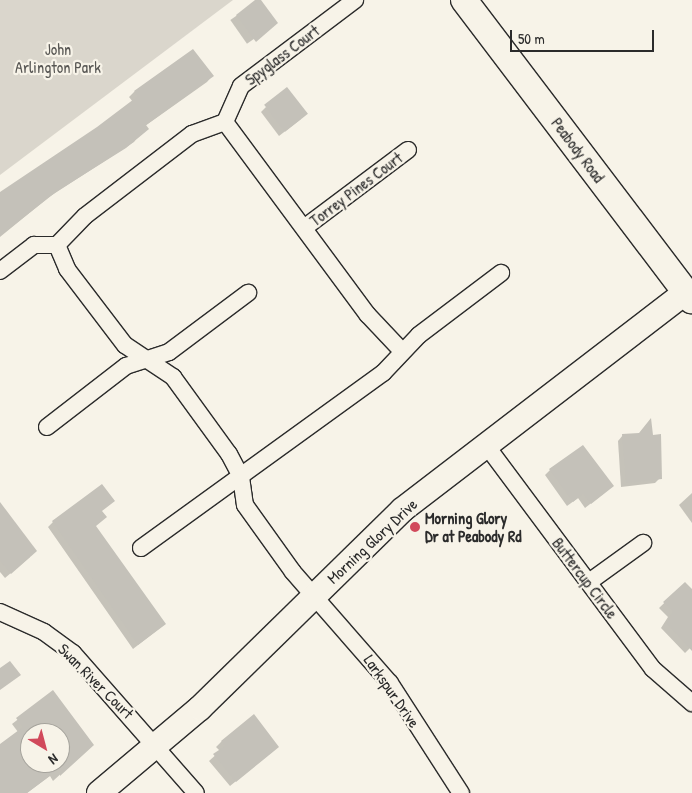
<!DOCTYPE html>
<style>
body{margin:0}
#map{position:relative;width:692px;height:793px;overflow:hidden;background:#f7f3e8;font-family:"Patrick Hand",sans-serif}
div>[style]{position:absolute}
[style*='--x']{left:calc(var(--x)*1px);top:calc(var(--y)*1px);width:calc(var(--w)*1px);rotate:calc(var(--a)*1deg)}
.green>*{inset:0;background:#dad6cc}
.shadow>*{inset:0;background:#0003;transform-origin:0 0}
.building>*{inset:0;background:#c4c1b9;transform-origin:0 0}
.roads{filter:drop-shadow(1px 0 #2b2b2b) drop-shadow(-1px 0 #2b2b2b) drop-shadow(0 1px #2b2b2b) drop-shadow(0 -1px #2b2b2b)}
.street>*{height:16px;margin:-8px;padding:0 8px;transform-origin:8px;border-radius:8px;background:#f7f3e8}
.secondary>*{height:24px;margin:-12px;padding:0 12px;transform-origin:12px;border-radius:12px;background:#f7f3e8}
.primary>*{height:26px;margin:-13px;padding:0 13px;transform-origin:13px;border-radius:13px;background:#f7f3e8}
.dots>*{width:14px;height:14px;translate:-50% -50%;box-sizing:border-box;border:2px solid #f7f3e8;border-radius:50%}
span{translate:-50% -50%;white-space:nowrap;text-align:center;line-height:1.15;-webkit-text-stroke:4.5px #f7f3e8;paint-order:stroke}
.park-label{font-size:16px;color:#575653}
.street-label{font-size:16px;color:#2b2b2b}
.poi-label{font-size:16px;color:#2b2b2b;font-weight:700}
.left{translate:0 -50%;text-align:left}
.north{position:absolute;left:20px;top:723px;width:50px;height:50px;box-sizing:border-box;background:#f7f3e8;border:1px solid #a5a39c;border-radius:50%;rotate:143deg;font-size:14px;font-weight:700;line-height:20px;text-align:center;color:#2b2b2b}
.north::after{content:'';display:block;margin:auto;width:18px;height:22px;background:#d1495b;clip-path:polygon(50% 0,100% 100%,50% 72%,0 100%)}
.scale{position:absolute;left:510px;top:30px;width:144px;height:22px;box-sizing:border-box;border:2px solid #2b2b2b;border-top:0;padding-left:6px;font-size:15px;line-height:18px;white-space:nowrap;color:#2b2b2b;-webkit-text-stroke:4px #f7f3e8;paint-order:stroke}
</style>
<div id="map">
<div class="green">
<div style="clip-path:polygon(0 0,233px 0,0 175px)"></div>
</div>
<div class="shadow">
<div style="left:259px;top:0;width:29px;height:35px;rotate:55deg"></div>
<div style="clip-path:polygon(193px 50px,212px 76px,207px 82px,145px 126px,134px 142px,49px 197px,0 237px,0 194px,98px 128px,133px 102px,129px 97px,134px 92px)"></div>
<div style="clip-path:polygon(266px 107px,301px 119px,279px 136px,261px 112px)"></div>
<div style="clip-path:polygon(639px 434px,660px 478px,655px 483px,621px 487px,618px 441px,623px 435px)"></div>
<div style="clip-path:polygon(550px 470px,613px 486px,585px 508px,578px 498px,567px 506px,545px 475px)"></div>
<div style="clip-path:polygon(692px 493px,692px 523px,679px 505px)"></div>
<div style="clip-path:polygon(101px 511px,95px 526px,165px 624px,133px 649px,48px 527px,53px 522px)"></div>
<div style="clip-path:polygon(0 518px,30px 557px,5px 578px,0 572px)"></div>
<div style="clip-path:polygon(684px 584px,692px 592px,692px 646px,685px 653px,661px 628px,668px 617px,659px 608px)"></div>
<div style="clip-path:polygon(evenodd,53px 692px,87px 750px,53px 781px,50px 776px,27px 793px,0 793px,0 746px,18px 732px,12px 724px,53px 692px,30px 733px,60px 733px,60px 763px,30px 763px,30px 733px)"></div>
<div style="clip-path:polygon(253px 716px,272px 752px,230px 786px,209px 761px,220px 751px,216px 747px,221px 742px)"></div>
</div>
<div class="building">
<div style="clip-path:polygon(255px 0,261px 0,278px 23px,256px 42px,236px 15px)"></div>
<div style="clip-path:polygon(193px 49px,214px 76px,146px 125px,149px 129px,126px 148px,56px 192px,0 236px,0 192px,97px 127px,138px 96px,134px 91px)"></div>
<div style="left:287px;top:87px;width:34px;height:29px;rotate:52deg"></div>
<div style="clip-path:polygon(651px 418px,653px 435px,661px 434px,662px 479px,626px 483px,622px 434px,639px 433px)"></div>
<div style="clip-path:polygon(583px 445px,614px 486px,591px 504px,583px 494px,573px 502px,549px 469px)"></div>
<div style="clip-path:polygon(102px 484px,115px 501px,102px 511px,107px 517px,96px 526px,166px 624px,138px 645px,52px 521px)"></div>
<div style="clip-path:polygon(0 502px,37px 551px,11px 574px,0 561px)"></div>
<div style="clip-path:polygon(685px 582px,692px 589px,692px 651px,666px 623px,673px 611px,663px 602px)"></div>
<div style="clip-path:polygon(10px 661px,21px 675px,0 690px,0 668px)"></div>
<div style="clip-path:polygon(evenodd,53px 690px,94px 745px,60px 776px,60px 768px,27px 793px,0 793px,0 744px,23px 727px,16px 718px,53px 690px,30px 733px,60px 733px,60px 763px,30px 763px,30px 733px)"></div>
<div style="clip-path:polygon(254px 714px,279px 747px,236px 782px,213px 754px,225px 746px,221px 741px)"></div>
</div>
<div class="roads">
<div class="street">
<div style="--x:225;--y:122;--w:240;--a:53.5"></div>
<div style="--x:368;--y:315;--w:48;--a:46.7"></div>
<div style="--x:225;--y:122;--w:39;--a:-66"></div>
<div style="--x:241;--y:86;--w:143;--a:-37"></div>
<div style="--x:304;--y:228;--w:130;--a:-36.9"></div>
<div style="--x:57;--y:245;--w:26;--a:67"></div>
<div style="--x:67;--y:269;--w:96;--a:52.7"></div>
<div style="--x:125;--y:345;--w:58;--a:33.7"></div>
<div style="--x:173;--y:377;--w:95;--a:54"></div>
<div style="--x:229;--y:454;--w:26;--a:62"></div>
<div style="--x:241;--y:477;--w:28;--a:82"></div>
<div style="--x:245;--y:505;--w:82;--a:54.4"></div>
<div style="--x:293;--y:572;--w:147;--a:48.9"></div>
<div style="--x:390;--y:683;--w:131;--a:57.2"></div>
<div style="--x:0;--y:271;--w:43;--a:-37.4"></div>
<div style="--x:34;--y:245;--w:23;--a:0"></div>
<div style="--x:57;--y:245;--w:40;--a:-46"></div>
<div style="--x:85;--y:216;--w:135;--a:-37.5"></div>
<div style="--x:192;--y:134;--w:35;--a:-20"></div>
<div style="--x:47;--y:427;--w:100;--a:-37.7"></div>
<div style="--x:126;--y:366;--w:45;--a:-18"></div>
<div style="--x:169;--y:352;--w:99;--a:-36.8"></div>
<div style="--x:486;--y:445;--w:279;--a:53.3"></div>
<div style="--x:653;--y:669;--w:52;--a:41.1"></div>
<div style="--x:141;--y:548;--w:299;--a:-35.9"></div>
<div style="--x:383;--y:373;--w:52;--a:-46.5"></div>
<div style="--x:419;--y:335;--w:103;--a:-37.1"></div>
<div style="--x:589;--y:582;--w:67;--a:-35.8"></div>
<div style="--x:0;--y:612;--w:48;--a:24.4"></div>
<div style="--x:44;--y:632;--w:36;--a:36"></div>
<div style="--x:73;--y:653;--w:186;--a:48.7"></div>
</div>
<div class="secondary">
<div style="--x:99;--y:793;--w:132;--a:-40.1"></div>
<div style="--x:200;--y:708;--w:283;--a:-44.4"></div>
<div style="--x:402;--y:510;--w:358;--a:-37.5"></div>
</div>
<div class="primary">
<div style="--x:464;--y:0;--w:377;--a:52.8"></div>
</div>
</div>
<div class="dots">
<div style="left:415px;top:527px;background:#d1495b"></div>
</div>
<div class="park-label">
<span style="left:58px;top:58px">John<br>Arlington Park</span>
</div>
<div class="street-label">
<span style="left:282px;top:55px;rotate:-37deg">Spyglass Court</span>
<span style="left:578px;top:150px;rotate:53deg">Peabody Road</span>
<span style="left:356px;top:189px;rotate:-37deg">Torrey Pines Court</span>
<span style="left:372px;top:541px;rotate:-43deg">Morning Glory Drive</span>
<span style="left:585px;top:578px;rotate:53deg">Buttercup Circle</span>
<span style="left:96px;top:681px;rotate:45deg">Swan River Court</span>
<span style="left:392px;top:691px;rotate:55deg">Larkspur Drive</span>
</div>
<div class="poi-label">
<span class="left" style="left:425px;top:527px">Morning Glory<br>Dr at Peabody Rd</span>
</div>
<div class="north">N</div>
<div class="scale">50 m</div>
</div>
